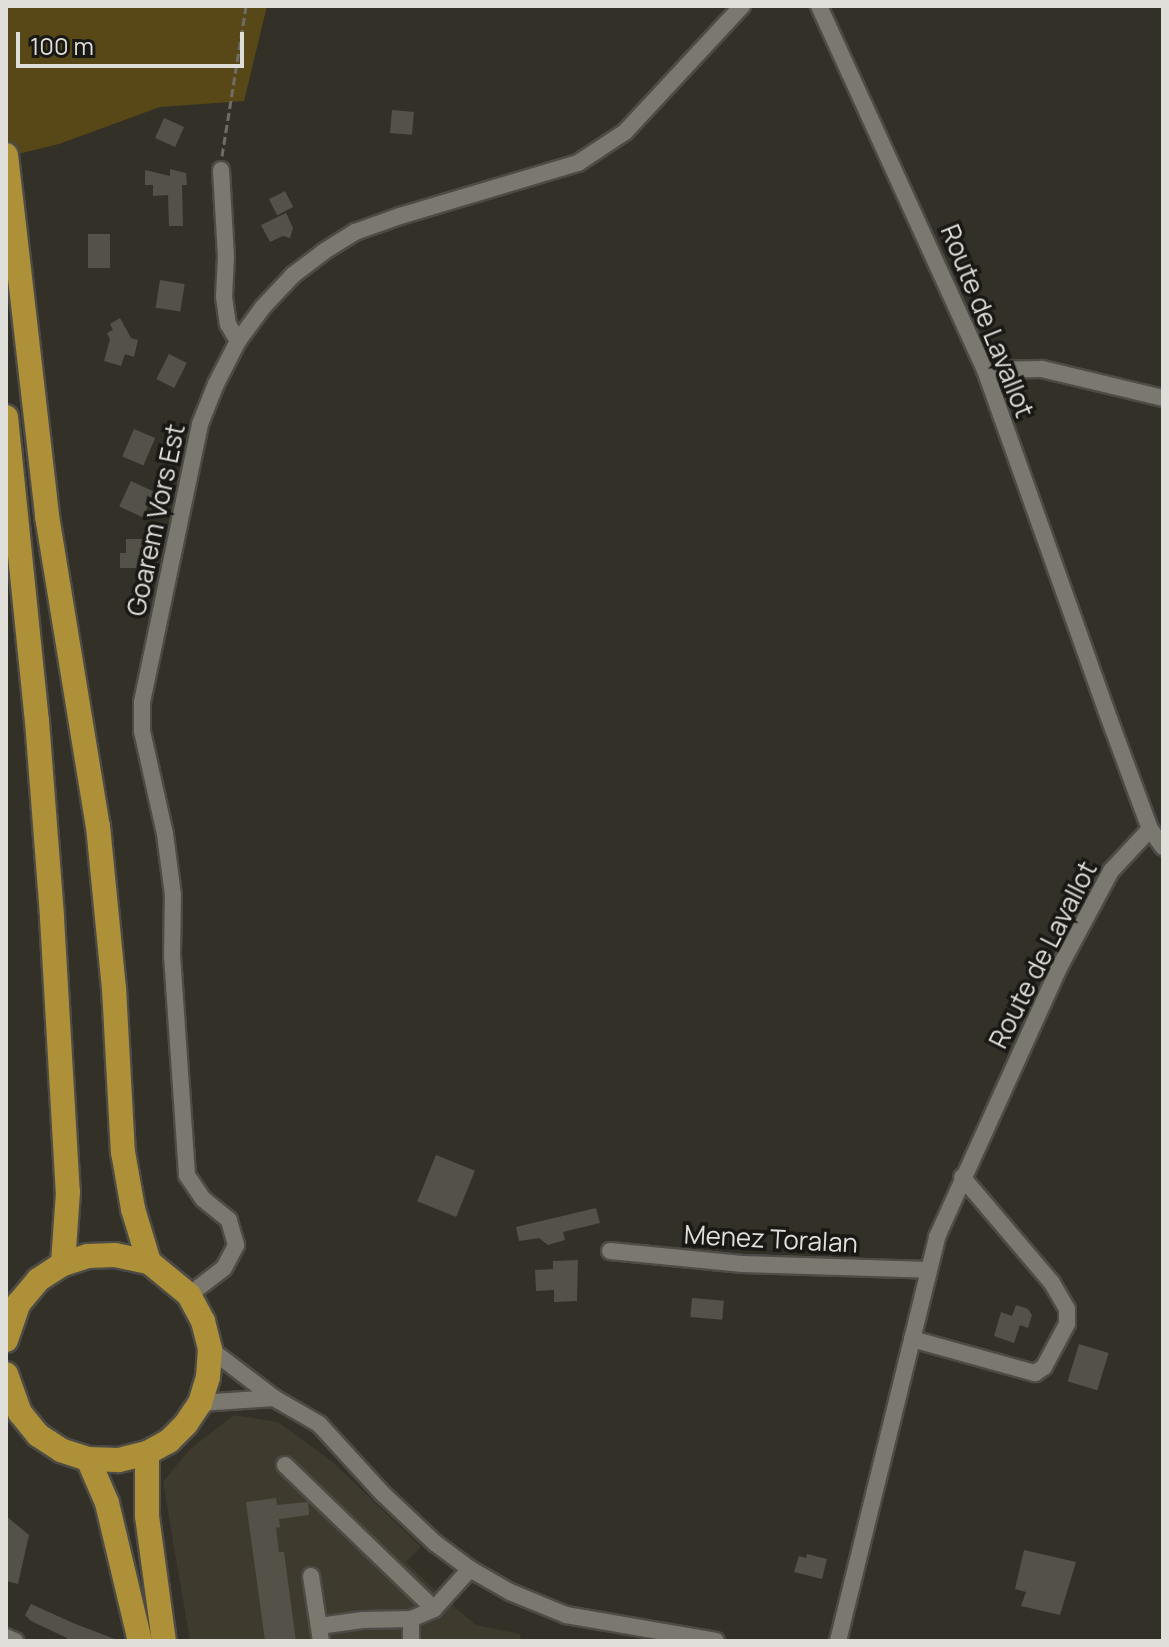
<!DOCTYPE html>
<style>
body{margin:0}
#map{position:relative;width:1169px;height:1647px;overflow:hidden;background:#333028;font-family:Manrope,sans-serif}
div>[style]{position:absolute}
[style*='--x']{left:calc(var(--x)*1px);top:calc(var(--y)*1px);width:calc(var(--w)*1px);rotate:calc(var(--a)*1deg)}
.built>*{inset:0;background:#3f3a2e}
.green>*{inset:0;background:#584817}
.building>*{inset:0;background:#545149;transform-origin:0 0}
.path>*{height:3px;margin-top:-1.5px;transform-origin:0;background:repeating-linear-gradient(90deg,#6f6c65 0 8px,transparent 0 12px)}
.roads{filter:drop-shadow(2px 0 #4d4b45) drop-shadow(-2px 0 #4d4b45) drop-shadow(0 2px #4d4b45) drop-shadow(0 -2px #4d4b45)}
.minor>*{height:16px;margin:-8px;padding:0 8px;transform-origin:8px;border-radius:8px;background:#7b7870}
.highway>*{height:24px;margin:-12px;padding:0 12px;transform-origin:12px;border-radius:12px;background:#ad9037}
span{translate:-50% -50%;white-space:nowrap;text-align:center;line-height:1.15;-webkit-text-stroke:7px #191815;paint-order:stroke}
.street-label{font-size:26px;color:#dfded9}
.frame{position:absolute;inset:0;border:8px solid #dfded9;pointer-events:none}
.scale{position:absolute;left:16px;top:32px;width:228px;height:36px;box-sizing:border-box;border:4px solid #dfded9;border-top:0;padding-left:10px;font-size:24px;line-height:28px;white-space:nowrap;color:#dfded9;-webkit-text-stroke:6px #191815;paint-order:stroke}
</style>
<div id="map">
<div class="built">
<div style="clip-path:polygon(234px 1415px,278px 1422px,334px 1463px,421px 1547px,406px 1562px,439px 1594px,476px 1625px,520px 1634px,521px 1641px,190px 1641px,163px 1482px,189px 1450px)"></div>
</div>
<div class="green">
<div style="clip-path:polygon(6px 6px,88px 7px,267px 6px,244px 101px,160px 107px,59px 144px,6px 157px)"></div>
</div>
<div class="building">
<div style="left:392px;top:110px;width:22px;height:23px;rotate:5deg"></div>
<div style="left:164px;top:118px;width:22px;height:22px;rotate:24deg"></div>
<div style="clip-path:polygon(170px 169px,186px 173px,187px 185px,182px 185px,183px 226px,169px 226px,168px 195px,153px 196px,153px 185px,145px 185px,145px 170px,170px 176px)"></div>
<div style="left:285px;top:191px;width:18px;height:18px;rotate:63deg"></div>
<div style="clip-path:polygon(286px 213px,293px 228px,290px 238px,283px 236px,270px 242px,261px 225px)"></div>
<div style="left:88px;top:234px;width:22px;height:34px"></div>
<div style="left:160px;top:280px;width:25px;height:28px;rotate:9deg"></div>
<div style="clip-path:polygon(120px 318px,131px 338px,138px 340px,134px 357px,125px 354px,121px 366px,104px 361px,110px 339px,107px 333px,113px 330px,110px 324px)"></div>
<div style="left:169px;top:354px;width:20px;height:28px;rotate:27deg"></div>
<div style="left:134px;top:429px;width:23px;height:30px;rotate:23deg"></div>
<div style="left:131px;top:481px;width:26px;height:28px;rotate:25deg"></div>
<div style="clip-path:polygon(126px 539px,144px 539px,144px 568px,120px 568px,120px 553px,126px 553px)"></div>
<div style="left:436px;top:1155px;width:42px;height:50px;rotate:22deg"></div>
<div style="clip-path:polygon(596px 1208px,600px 1223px,563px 1232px,565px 1240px,548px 1245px,539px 1238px,519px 1241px,516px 1227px)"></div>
<div style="clip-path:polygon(578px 1260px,577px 1301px,554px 1302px,554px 1290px,536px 1291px,535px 1270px,553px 1269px,553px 1261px)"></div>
<div style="left:692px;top:1298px;width:32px;height:19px;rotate:5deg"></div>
<div style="clip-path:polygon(1016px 1305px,1028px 1309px,1032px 1315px,1028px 1328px,1020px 1325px,1014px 1343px,994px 1336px,1001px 1312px,1012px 1316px)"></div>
<div style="left:1079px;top:1344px;width:31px;height:39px;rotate:17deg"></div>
<div style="clip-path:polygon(276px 1498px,277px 1505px,308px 1502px,309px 1515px,279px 1519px,280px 1527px,276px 1528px,279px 1552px,284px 1552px,296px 1641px,265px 1641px,246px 1502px)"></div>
<div style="clip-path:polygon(6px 1516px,29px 1535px,18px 1584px,6px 1581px)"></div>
<div style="clip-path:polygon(1024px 1550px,1076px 1562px,1060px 1615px,1021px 1606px,1026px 1592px,1015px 1589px)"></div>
<div style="clip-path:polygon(807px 1554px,827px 1559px,822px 1579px,794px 1572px,799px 1556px,806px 1558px)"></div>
<div style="clip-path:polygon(31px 1604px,73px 1623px,120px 1641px,66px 1641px,67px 1638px,31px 1621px,25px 1615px)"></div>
</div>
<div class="path">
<div style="--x:222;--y:156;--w:152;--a:-80.9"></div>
</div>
<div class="roads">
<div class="minor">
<div style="--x:819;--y:6;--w:400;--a:65.5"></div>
<div style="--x:985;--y:370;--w:361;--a:70.4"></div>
<div style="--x:1106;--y:710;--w:127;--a:69.7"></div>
<div style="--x:1150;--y:829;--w:22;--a:54"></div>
<div style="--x:221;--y:170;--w:86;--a:86.7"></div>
<div style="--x:226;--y:256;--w:41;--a:92.8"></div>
<div style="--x:224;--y:297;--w:27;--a:82"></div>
<div style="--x:228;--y:324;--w:20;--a:60"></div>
<div style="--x:985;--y:370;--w:57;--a:-1"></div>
<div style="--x:1042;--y:369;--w:124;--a:13.5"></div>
<div style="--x:610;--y:1251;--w:133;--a:5.6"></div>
<div style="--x:742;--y:1264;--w:187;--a:1.8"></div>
<div style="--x:189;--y:1295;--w:44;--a:-37.6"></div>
<div style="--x:224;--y:1268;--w:26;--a:-62"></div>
<div style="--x:236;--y:1245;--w:26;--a:-106"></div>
<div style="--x:229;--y:1220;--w:33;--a:-141"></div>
<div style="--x:203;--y:1199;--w:29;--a:-124"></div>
<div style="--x:187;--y:1175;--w:220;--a:-93.9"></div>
<div style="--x:172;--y:956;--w:61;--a:-89.1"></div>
<div style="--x:173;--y:895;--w:62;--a:-97.5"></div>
<div style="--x:165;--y:834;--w:106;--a:-102.6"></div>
<div style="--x:142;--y:731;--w:29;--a:-90"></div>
<div style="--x:142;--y:702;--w:284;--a:-78.2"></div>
<div style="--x:200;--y:424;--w:43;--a:-68.2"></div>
<div style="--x:216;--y:384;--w:48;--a:-62.9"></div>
<div style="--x:238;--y:341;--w:42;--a:-53.7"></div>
<div style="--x:263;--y:307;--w:44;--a:-46.8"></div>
<div style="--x:293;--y:275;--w:38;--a:-37"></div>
<div style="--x:323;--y:252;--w:38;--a:-32"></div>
<div style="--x:355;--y:232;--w:48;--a:-19.6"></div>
<div style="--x:400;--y:216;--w:186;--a:-16.6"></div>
<div style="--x:578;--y:163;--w:56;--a:-33.4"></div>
<div style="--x:625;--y:132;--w:172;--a:-47.1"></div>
<div style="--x:912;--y:1339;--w:128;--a:15.5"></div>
<div style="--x:1035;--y:1373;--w:11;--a:-34"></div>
<div style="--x:1044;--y:1367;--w:49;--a:-61.9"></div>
<div style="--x:1067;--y:1324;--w:15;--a:-90"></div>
<div style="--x:1067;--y:1309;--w:30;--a:-120"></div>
<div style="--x:1052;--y:1283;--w:139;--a:-130.3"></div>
<div style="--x:210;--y:1349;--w:81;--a:37.4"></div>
<div style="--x:274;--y:1398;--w:52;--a:30"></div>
<div style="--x:319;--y:1424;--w:93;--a:47.6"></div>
<div style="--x:382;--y:1493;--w:73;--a:43.3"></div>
<div style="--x:435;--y:1543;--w:44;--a:36.6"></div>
<div style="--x:470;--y:1569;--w:46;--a:29.9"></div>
<div style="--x:510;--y:1592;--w:61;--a:22.3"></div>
<div style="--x:566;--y:1615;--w:152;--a:9.8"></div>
<div style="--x:200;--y:1403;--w:74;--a:-3.9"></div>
<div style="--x:285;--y:1465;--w:207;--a:44"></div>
<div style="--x:434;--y:1609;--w:54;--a:-48"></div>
<div style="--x:311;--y:1576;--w:66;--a:81.3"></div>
<div style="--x:411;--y:1619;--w:22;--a:90"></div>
<div style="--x:319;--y:1626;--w:44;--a:-7.8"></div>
<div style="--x:363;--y:1620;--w:48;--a:-1.2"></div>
<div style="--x:411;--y:1619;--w:25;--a:-23"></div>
<div style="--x:6;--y:1637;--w:10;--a:24"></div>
<div style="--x:838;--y:1641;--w:416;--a:-76.2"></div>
<div style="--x:937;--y:1237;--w:295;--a:-65.6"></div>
<div style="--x:1059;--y:968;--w:110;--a:-61.8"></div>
<div style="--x:1111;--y:871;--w:57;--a:-47.1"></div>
</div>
<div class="highway">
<div style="--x:6;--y:155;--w:363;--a:83.5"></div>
<div style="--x:47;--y:516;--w:314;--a:80.7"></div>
<div style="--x:98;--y:826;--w:163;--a:84.4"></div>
<div style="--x:114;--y:988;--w:164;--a:86.9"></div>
<div style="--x:123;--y:1152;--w:58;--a:80"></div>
<div style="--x:133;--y:1209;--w:55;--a:73.2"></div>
<div style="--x:6;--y:417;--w:306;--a:84.2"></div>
<div style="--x:37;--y:721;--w:198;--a:85.6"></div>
<div style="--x:52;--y:918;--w:274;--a:86.7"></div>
<div style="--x:68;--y:1192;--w:72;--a:94"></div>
<div style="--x:6;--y:1340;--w:39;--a:-71"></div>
<div style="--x:19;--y:1303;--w:30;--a:-50"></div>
<div style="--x:38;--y:1280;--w:30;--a:-33"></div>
<div style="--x:63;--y:1264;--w:26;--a:-18"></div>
<div style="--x:88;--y:1256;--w:27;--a:-2"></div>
<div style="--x:115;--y:1255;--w:35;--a:12"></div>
<div style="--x:149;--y:1262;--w:52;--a:39.5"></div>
<div style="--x:189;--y:1295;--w:30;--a:62"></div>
<div style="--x:203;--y:1321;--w:29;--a:76"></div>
<div style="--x:210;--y:1349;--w:28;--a:94"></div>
<div style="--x:208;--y:1377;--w:27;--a:107"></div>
<div style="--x:200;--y:1403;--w:25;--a:124"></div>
<div style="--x:186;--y:1424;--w:24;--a:135"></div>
<div style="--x:169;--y:1441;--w:25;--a:151"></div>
<div style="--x:147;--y:1453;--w:30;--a:166"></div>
<div style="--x:118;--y:1460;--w:30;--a:-178"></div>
<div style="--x:88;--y:1459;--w:28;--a:-162"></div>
<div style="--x:61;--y:1450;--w:27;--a:-147"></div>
<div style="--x:38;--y:1435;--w:28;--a:-129"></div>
<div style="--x:20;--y:1413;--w:41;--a:-109.7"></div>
<div style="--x:147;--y:1453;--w:63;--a:90"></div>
<div style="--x:147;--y:1516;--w:126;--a:82.3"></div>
<div style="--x:88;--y:1459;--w:48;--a:66.6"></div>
<div style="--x:107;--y:1503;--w:142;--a:76.6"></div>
</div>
</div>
<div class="street-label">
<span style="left:987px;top:321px;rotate:68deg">Route de Lavallot</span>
<span style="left:156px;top:520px;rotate:-78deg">Goarem Vors Est</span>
<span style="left:1043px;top:955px;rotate:-63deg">Route de Lavallot</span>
<span style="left:771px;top:1239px;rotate:3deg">Menez Toralan</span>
</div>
<div class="frame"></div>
<div class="scale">100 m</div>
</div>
